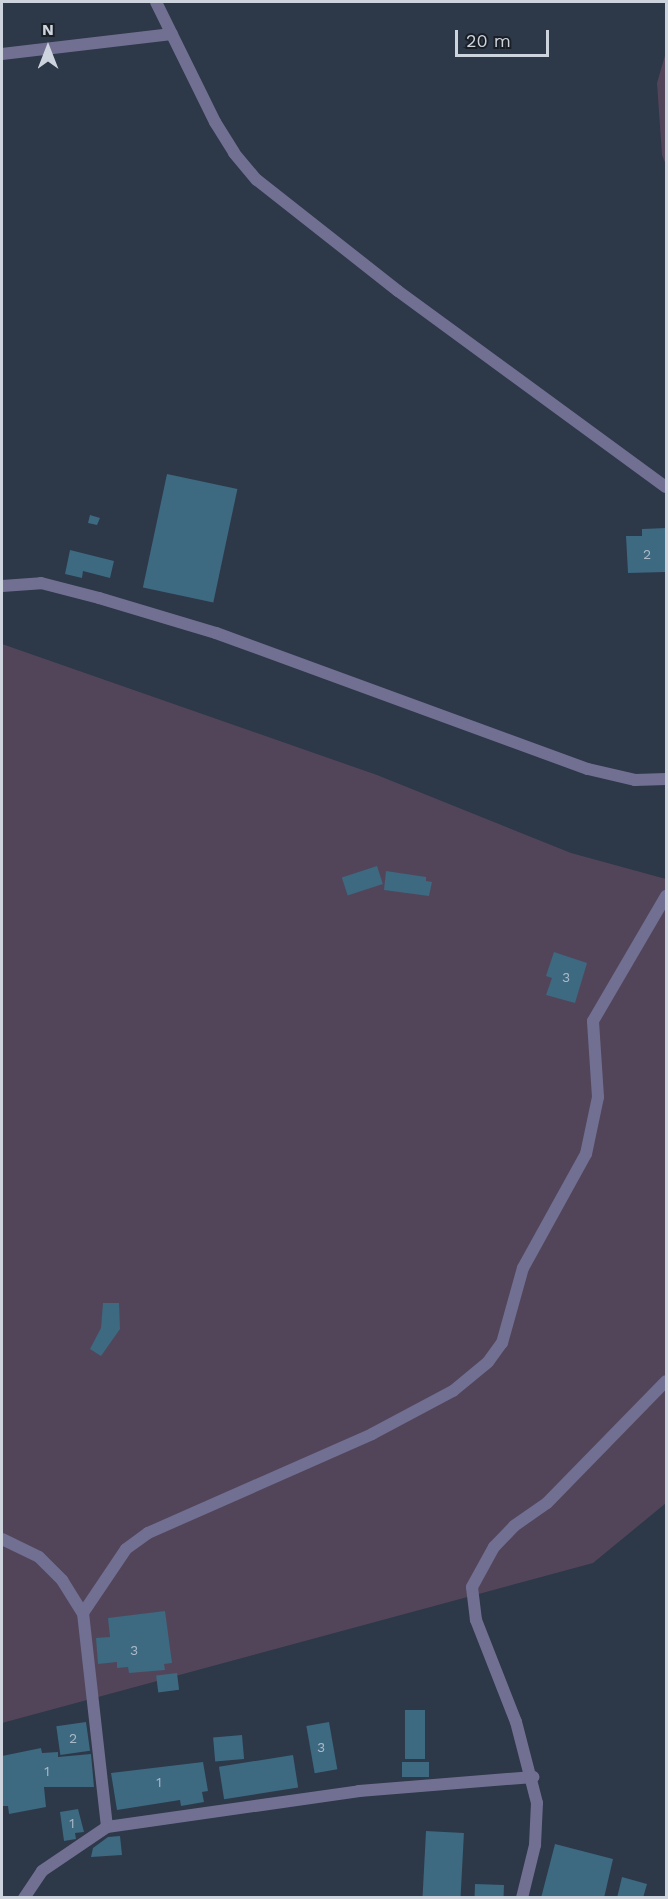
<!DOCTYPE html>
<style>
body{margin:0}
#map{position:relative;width:668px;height:1899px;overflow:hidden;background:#2d3848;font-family:"Work Sans",sans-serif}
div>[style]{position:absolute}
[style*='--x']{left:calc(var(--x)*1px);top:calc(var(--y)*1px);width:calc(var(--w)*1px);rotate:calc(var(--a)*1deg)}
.green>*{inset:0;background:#52455a}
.building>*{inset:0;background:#3d6981;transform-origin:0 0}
.street>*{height:12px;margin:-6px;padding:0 6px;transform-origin:6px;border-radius:6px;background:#717093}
span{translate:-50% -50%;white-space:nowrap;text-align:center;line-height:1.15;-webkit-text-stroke:4.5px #1a1f26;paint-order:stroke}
.number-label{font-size:14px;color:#a9b9c7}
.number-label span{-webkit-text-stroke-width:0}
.frame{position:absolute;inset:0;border:3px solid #cdd4de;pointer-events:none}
.north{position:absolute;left:18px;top:18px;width:60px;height:60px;-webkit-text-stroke:4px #1a1f26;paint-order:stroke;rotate:0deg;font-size:16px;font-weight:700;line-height:24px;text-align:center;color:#cdd4de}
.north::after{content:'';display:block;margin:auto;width:21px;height:27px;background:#cdd4de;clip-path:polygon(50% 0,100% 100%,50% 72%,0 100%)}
.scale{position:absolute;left:455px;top:30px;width:94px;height:27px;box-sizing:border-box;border:3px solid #cdd4de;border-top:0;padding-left:8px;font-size:18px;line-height:21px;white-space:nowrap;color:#cdd4de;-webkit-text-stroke:4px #1a1f26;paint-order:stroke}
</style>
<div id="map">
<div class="green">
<div style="clip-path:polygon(666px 52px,666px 165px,662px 155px,657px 83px)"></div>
<div style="clip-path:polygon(2px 644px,377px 775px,571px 853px,666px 879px,666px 1503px,593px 1563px,2px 1723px)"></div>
</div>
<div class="building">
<div style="left:167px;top:474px;width:72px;height:116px;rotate:12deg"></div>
<div style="clip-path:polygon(90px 515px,100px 518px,97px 525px,88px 523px)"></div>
<div style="clip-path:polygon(666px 528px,666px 572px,628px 573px,626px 536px,642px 536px,642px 529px)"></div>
<div style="clip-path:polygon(70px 550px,114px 561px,110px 578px,83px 571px,82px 578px,65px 574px)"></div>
<div style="left:377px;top:866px;width:19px;height:37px;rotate:72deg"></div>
<div style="clip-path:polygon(386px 871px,426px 877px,426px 881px,432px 882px,429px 896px,384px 890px)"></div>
<div style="clip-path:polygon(554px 952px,587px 963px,575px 1003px,546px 995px,552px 978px,546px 976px)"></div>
<div style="clip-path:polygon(103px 1303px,119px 1303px,120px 1329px,101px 1356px,90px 1349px,101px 1328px)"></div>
<div style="clip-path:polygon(165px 1611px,172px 1663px,164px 1664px,165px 1670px,129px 1673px,128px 1667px,117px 1668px,117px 1662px,98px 1664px,96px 1638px,110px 1637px,108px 1618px)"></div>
<div style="left:177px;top:1673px;width:17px;height:21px;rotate:83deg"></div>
<div style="left:405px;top:1710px;width:20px;height:49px"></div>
<div style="left:86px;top:1722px;width:29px;height:30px;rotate:82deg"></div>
<div style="left:329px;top:1722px;width:48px;height:23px;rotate:80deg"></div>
<div style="left:242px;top:1735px;width:24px;height:29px;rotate:85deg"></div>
<div style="clip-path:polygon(41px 1748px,42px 1753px,58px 1752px,58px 1757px,91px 1754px,94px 1787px,44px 1787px,46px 1807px,9px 1814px,8px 1806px,2px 1806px,2px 1756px)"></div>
<div style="left:293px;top:1755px;width:33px;height:75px;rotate:81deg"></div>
<div style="clip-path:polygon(203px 1762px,208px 1791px,202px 1792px,204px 1802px,181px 1806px,180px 1800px,117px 1810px,111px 1773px)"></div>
<div style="left:402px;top:1762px;width:27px;height:15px"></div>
<div style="clip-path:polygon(78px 1809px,84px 1832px,75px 1833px,76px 1839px,64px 1841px,60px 1812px)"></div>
<div style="left:426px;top:1831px;width:38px;height:67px;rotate:3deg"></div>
<div style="clip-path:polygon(120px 1836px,122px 1855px,91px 1857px,93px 1848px,108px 1837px)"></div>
<div style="clip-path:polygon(555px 1844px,613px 1859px,604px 1898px,541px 1898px)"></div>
<div style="clip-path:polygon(622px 1877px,647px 1884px,643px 1898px,617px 1898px)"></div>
<div style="left:475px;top:1884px;width:29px;height:14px;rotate:2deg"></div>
</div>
<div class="street">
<div style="--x:156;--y:2;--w:134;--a:63.8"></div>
<div style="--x:215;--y:122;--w:36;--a:58"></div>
<div style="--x:234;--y:153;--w:35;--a:50"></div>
<div style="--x:257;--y:180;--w:179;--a:38.2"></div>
<div style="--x:398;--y:291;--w:332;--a:36.2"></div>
<div style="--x:2;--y:54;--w:171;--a:-6.7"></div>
<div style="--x:2;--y:586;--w:39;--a:-4"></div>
<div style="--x:41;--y:583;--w:60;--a:14.5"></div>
<div style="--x:99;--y:598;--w:122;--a:16.7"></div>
<div style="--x:216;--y:633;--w:396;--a:20.1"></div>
<div style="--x:588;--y:769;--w:48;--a:13.2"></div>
<div style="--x:635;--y:780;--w:31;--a:-2"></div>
<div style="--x:2;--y:1539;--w:41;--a:25.9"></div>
<div style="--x:39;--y:1557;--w:33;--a:45"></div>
<div style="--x:62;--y:1580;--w:39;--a:58"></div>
<div style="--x:83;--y:1613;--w:215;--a:83.6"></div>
<div style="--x:83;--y:1613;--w:77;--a:-56.1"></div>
<div style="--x:126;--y:1549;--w:27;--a:-36"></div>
<div style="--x:148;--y:1533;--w:245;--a:-23.8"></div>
<div style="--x:372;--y:1434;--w:92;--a:-28"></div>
<div style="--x:453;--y:1391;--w:45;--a:-39.6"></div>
<div style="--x:488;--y:1362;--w:24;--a:-54"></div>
<div style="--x:502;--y:1343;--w:78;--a:-74.4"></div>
<div style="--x:523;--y:1268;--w:130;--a:-61.1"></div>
<div style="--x:586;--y:1154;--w:58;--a:-78.1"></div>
<div style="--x:598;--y:1097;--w:76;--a:-93.8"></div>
<div style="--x:593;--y:1021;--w:145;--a:-59.7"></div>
<div style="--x:24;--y:1898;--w:32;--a:-56"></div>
<div style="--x:42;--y:1871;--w:78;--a:-34.1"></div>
<div style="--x:107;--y:1827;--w:255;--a:-8.1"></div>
<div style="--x:359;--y:1791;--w:175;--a:-4.6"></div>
<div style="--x:522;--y:1898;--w:55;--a:-76.2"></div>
<div style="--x:535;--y:1845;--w:42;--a:-87.3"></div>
<div style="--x:537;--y:1803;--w:84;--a:-104.5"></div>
<div style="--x:516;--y:1722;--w:110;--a:-111.4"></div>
<div style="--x:476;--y:1620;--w:33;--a:-97"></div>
<div style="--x:472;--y:1587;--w:46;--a:-61.2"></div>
<div style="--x:494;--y:1547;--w:29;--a:-46"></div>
<div style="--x:514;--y:1526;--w:40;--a:-34.9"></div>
<div style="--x:547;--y:1503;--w:170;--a:-45.7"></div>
</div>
<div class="number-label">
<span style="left:647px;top:554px">2</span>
<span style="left:566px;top:977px">3</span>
<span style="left:134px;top:1650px">3</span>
<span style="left:73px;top:1738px">2</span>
<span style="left:321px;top:1747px">3</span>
<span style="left:47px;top:1771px">1</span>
<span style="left:159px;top:1782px">1</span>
<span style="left:72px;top:1823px">1</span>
</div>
<div class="frame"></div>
<div class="north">N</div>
<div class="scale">20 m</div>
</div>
